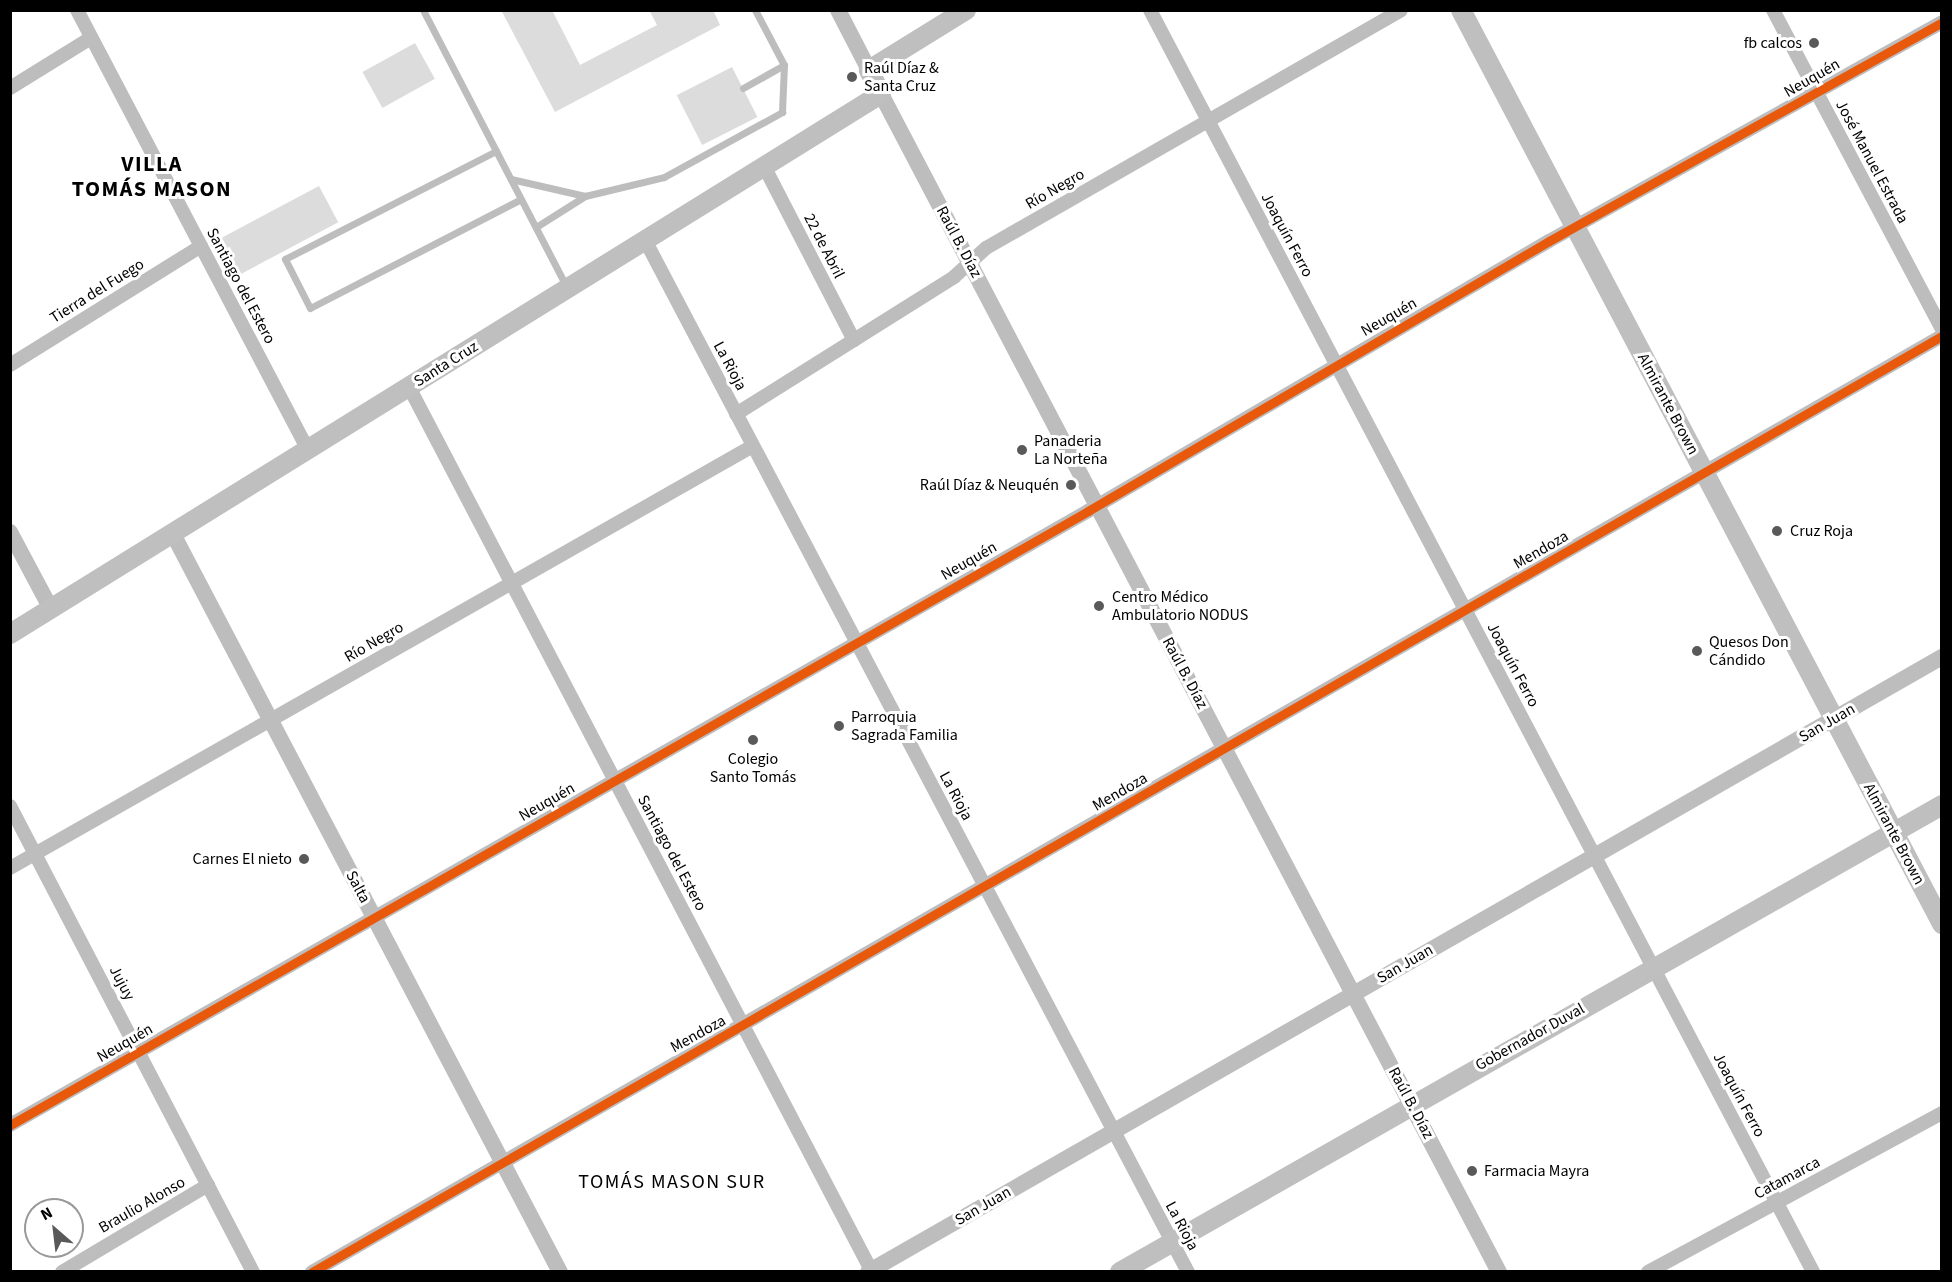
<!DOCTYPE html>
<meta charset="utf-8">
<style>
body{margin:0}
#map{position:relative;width:1952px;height:1282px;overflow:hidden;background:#fff;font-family:"Source Sans 3",sans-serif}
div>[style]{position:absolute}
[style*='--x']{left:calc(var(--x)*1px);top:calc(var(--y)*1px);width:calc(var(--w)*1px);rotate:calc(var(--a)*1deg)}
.building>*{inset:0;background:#dcdcdc;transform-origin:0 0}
.service>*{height:7px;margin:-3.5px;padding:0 3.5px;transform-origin:3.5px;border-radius:3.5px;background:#bdbdbd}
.minor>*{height:14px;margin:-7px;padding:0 7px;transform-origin:7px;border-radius:7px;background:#bdbdbd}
.tertiary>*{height:16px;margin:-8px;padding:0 8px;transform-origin:8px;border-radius:8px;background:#bdbdbd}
.secondary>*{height:20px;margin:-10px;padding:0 10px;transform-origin:10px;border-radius:10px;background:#bfbfbf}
.cycleway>*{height:9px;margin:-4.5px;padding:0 4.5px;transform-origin:4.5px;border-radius:4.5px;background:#e8590c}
.dots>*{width:16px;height:16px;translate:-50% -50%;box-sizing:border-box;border:3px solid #fff;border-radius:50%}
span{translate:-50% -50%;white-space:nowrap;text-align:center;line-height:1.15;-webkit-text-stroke:6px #fff;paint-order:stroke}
.poi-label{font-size:16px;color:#000}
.right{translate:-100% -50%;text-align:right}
.left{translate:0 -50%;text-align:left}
.street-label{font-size:16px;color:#000}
.quarter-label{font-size:20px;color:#000;letter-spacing:1.5px}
.district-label{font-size:22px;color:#000;font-weight:700;letter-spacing:1.5px}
.frame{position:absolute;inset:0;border:12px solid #000;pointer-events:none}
.north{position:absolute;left:24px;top:1198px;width:60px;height:60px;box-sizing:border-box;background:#fff;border:2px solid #999;border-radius:50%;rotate:332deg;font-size:16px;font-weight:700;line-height:24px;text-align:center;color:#000}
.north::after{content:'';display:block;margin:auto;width:21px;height:27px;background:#595959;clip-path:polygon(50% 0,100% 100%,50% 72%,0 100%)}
</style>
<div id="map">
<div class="building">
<div style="clip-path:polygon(501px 10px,552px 10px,580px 65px,657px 25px,649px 10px,713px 10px,720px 25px,555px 112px)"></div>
<div style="left:415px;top:43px;width:41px;height:60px;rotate:61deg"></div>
<div style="left:732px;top:67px;width:56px;height:62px;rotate:63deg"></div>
<div style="left:319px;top:186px;width:41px;height:117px;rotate:62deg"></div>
</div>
<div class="service">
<div style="--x:423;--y:10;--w:311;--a:62.6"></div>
<div style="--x:743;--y:88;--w:47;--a:-29.3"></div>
<div style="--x:496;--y:151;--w:237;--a:152.9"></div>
<div style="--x:285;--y:259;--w:55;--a:63"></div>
<div style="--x:310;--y:308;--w:237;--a:-27.3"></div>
<div style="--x:511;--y:179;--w:76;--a:12.9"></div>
<div style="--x:585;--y:196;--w:81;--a:-13.5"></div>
<div style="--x:664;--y:177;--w:135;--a:-28.8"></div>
<div style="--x:782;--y:112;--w:47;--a:-87.6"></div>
<div style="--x:784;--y:65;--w:62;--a:-117.8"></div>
<div style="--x:536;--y:227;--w:58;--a:-32.3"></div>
</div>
<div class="minor">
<div style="--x:77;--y:10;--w:497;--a:62.3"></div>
<div style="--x:1150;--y:10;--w:1426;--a:62.28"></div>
<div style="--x:1773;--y:10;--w:361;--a:62.1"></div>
<div style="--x:10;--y:88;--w:95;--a:-31.7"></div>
<div style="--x:764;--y:166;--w:196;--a:62.7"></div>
<div style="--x:645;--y:240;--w:1166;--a:62.25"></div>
<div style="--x:10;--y:365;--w:225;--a:-31.9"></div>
<div style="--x:409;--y:387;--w:999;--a:62.38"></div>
<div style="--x:736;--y:414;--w:257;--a:-32.1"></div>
<div style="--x:954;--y:277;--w:43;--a:-42.2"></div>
<div style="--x:986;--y:248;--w:478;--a:-29.8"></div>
<div style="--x:10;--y:806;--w:526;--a:62.46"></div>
<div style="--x:10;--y:868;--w:854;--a:-29.6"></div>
<div style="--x:10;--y:1125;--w:1241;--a:-29.66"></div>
<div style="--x:1088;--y:511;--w:534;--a:-30.36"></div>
<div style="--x:1549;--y:241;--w:450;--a:-29.1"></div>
<div style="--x:62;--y:1272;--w:170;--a:-30.8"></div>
<div style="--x:312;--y:1272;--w:1880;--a:-29.87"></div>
<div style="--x:1648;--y:1272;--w:334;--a:-28.4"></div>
</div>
<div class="tertiary">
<div style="--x:838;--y:10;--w:68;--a:62.7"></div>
<div style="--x:881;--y:94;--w:1330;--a:62.32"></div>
<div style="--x:10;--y:532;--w:87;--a:62"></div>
<div style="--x:173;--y:534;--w:833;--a:62.33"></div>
<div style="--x:868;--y:1272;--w:1238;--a:-29.8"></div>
</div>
<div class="secondary">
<div style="--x:1461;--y:10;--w:1033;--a:62.24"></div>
<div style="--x:10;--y:634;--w:1025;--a:-31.8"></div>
<div style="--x:881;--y:94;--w:27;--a:-117"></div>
<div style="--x:869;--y:70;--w:114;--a:-31.7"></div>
<div style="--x:1120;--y:1272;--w:945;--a:-29.6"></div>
</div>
<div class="cycleway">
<div style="--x:10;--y:1125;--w:1241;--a:-29.66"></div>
<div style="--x:1088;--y:511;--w:534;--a:-30.36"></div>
<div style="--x:1549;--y:241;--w:450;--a:-29.1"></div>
<div style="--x:312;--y:1272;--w:1880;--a:-29.87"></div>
</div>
<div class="dots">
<div style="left:1814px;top:43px;background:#595959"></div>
<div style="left:852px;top:77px;background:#595959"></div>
<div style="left:1022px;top:450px;background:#595959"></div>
<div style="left:1071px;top:485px;background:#595959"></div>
<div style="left:1777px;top:531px;background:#595959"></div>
<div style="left:1099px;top:606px;background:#595959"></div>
<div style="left:1697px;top:651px;background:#595959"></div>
<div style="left:839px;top:726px;background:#595959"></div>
<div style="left:753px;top:740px;background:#595959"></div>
<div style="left:304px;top:859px;background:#595959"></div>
<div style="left:1472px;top:1171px;background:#595959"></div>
</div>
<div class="poi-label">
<span class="right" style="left:1802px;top:43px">fb calcos</span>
<span class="left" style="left:864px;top:77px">Raúl Díaz &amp;<br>Santa Cruz</span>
<span class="left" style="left:1034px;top:450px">Panaderia<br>La Norteña</span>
<span class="right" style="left:1059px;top:485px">Raúl Díaz &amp; Neuquén</span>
<span class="left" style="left:1790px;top:531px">Cruz Roja</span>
<span class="left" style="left:1112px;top:606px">Centro Médico<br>Ambulatorio NODUS</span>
<span class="left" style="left:1709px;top:651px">Quesos Don<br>Cándido</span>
<span class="left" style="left:851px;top:726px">Parroquia<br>Sagrada Familia</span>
<span style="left:753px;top:768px">Colegio<br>Santo Tomás</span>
<span class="right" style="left:292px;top:859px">Carnes El nieto</span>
<span class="left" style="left:1484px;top:1171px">Farmacia Mayra</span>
</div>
<div class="street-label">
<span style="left:1812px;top:78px;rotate:-30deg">Neuquén</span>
<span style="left:1872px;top:162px;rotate:62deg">José Manuel Estrada</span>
<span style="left:1055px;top:189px;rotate:-30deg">Río Negro</span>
<span style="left:1287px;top:235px;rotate:62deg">Joaquín Ferro</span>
<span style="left:959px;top:242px;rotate:62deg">Raúl B. Díaz</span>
<span style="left:824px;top:246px;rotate:63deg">22 de Abril</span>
<span style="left:241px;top:286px;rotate:62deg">Santiago del Estero</span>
<span style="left:97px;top:291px;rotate:-32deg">Tierra del Fuego</span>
<span style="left:1389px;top:317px;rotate:-30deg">Neuquén</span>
<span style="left:446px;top:364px;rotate:-32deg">Santa Cruz</span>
<span style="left:730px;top:366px;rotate:62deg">La Rioja</span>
<span style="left:1668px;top:404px;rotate:62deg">Almirante Brown</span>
<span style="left:1541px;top:550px;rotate:-30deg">Mendoza</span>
<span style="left:969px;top:561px;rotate:-30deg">Neuquén</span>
<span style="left:374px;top:642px;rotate:-30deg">Río Negro</span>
<span style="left:1513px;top:665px;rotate:62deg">Joaquín Ferro</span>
<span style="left:1185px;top:673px;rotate:62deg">Raúl B. Díaz</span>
<span style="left:1827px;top:723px;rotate:-30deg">San Juan</span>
<span style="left:1120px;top:792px;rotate:-30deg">Mendoza</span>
<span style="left:956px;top:796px;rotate:62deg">La Rioja</span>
<span style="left:547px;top:802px;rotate:-30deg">Neuquén</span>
<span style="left:1894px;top:834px;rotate:62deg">Almirante Brown</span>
<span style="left:672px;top:853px;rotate:62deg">Santiago del Estero</span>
<span style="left:358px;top:887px;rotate:62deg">Salta</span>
<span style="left:1405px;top:964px;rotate:-30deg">San Juan</span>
<span style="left:122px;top:983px;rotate:62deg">Jujuy</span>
<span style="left:698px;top:1034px;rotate:-29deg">Mendoza</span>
<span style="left:1530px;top:1037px;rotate:-29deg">Gobernador Duval</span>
<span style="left:125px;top:1043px;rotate:-30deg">Neuquén</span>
<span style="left:1739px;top:1095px;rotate:62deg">Joaquín Ferro</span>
<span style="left:1411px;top:1103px;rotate:62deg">Raúl B. Díaz</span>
<span style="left:1787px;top:1178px;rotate:-28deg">Catamarca</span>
<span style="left:142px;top:1205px;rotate:-30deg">Braulio Alonso</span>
<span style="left:983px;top:1206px;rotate:-30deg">San Juan</span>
<span style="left:1182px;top:1226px;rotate:62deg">La Rioja</span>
</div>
<div class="quarter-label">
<span style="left:672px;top:1182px">TOMÁS MASON SUR</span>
</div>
<div class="district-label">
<span style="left:152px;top:177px">VILLA<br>TOMÁS MASON</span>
</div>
<div class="frame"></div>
<div class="north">N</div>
</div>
